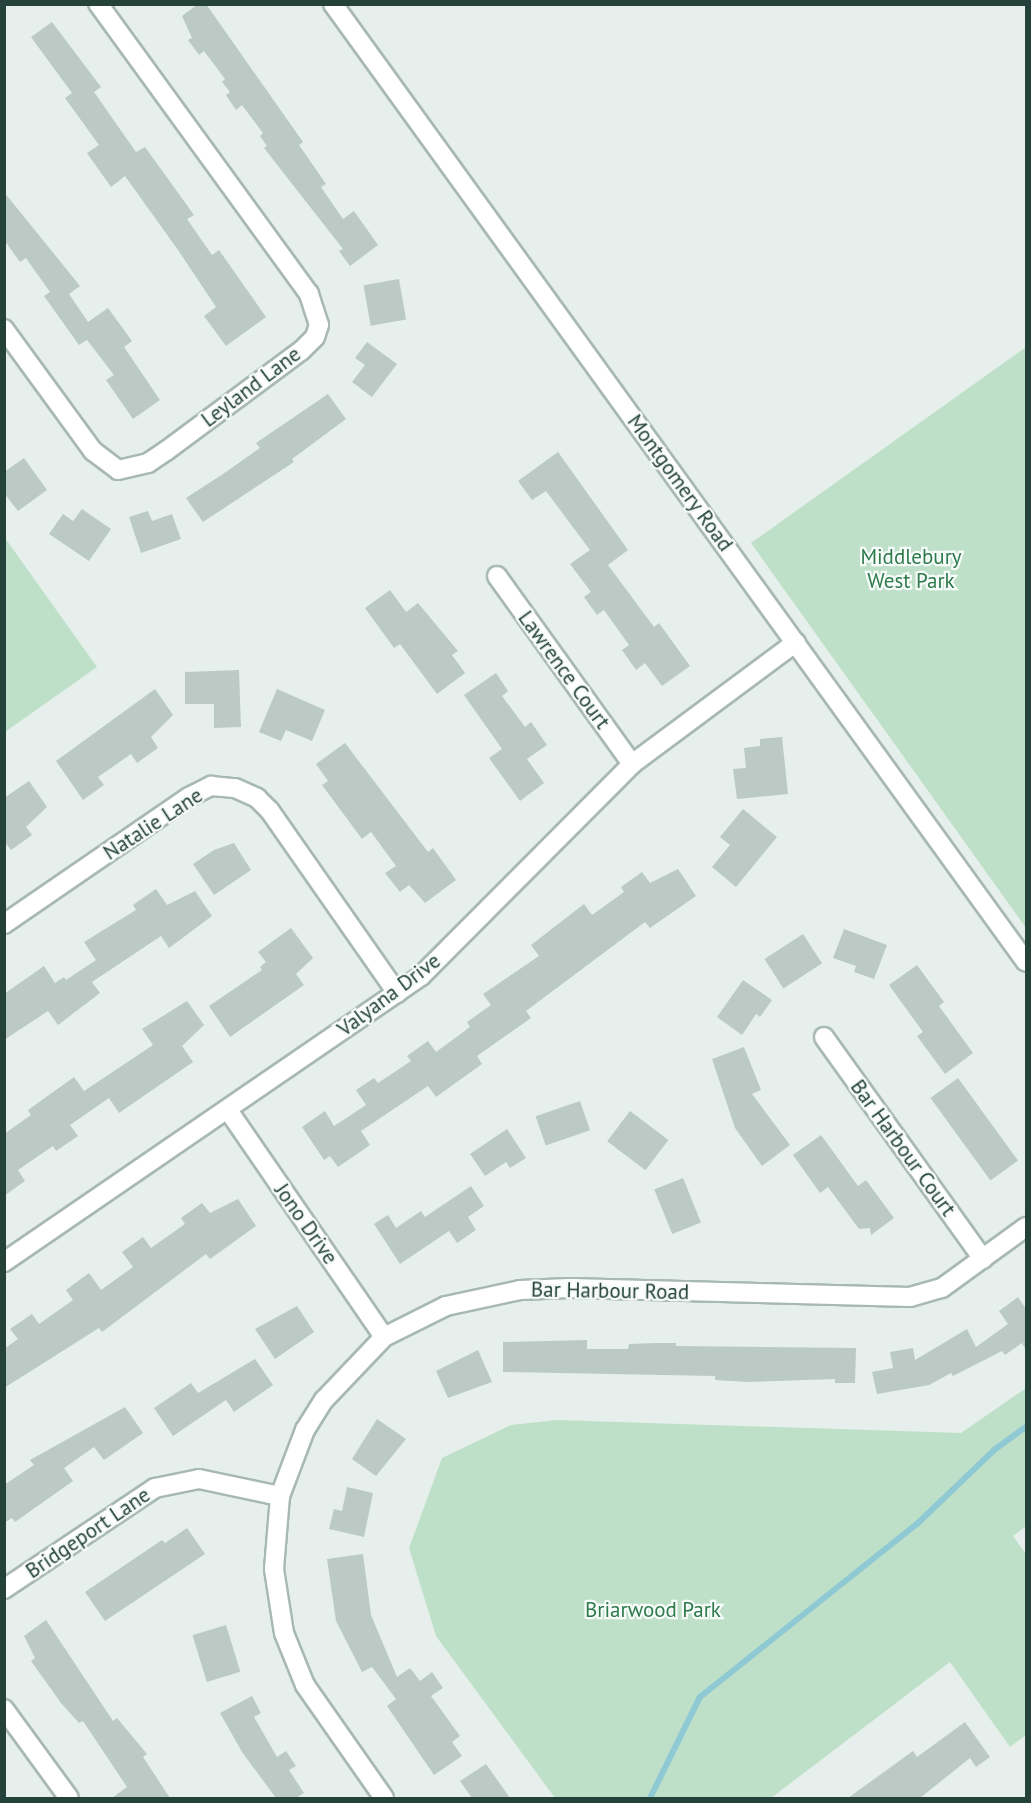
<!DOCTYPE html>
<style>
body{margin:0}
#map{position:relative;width:1031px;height:1803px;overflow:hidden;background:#e6efeb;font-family:"PT Sans",sans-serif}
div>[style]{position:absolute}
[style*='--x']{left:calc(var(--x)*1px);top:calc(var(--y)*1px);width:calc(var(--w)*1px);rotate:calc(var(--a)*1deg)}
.green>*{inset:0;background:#bfe0c8}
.stream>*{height:6px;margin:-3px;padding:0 3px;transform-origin:3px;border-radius:3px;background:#8ec9d4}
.building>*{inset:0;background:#bbcac4;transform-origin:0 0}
.roads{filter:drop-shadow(2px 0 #a8b8b2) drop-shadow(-2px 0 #a8b8b2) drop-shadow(0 2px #a8b8b2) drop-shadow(0 -2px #a8b8b2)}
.minor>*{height:18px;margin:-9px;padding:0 9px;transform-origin:9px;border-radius:9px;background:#fff}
.tertiary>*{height:18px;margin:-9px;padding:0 9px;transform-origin:9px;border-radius:9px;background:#fff}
span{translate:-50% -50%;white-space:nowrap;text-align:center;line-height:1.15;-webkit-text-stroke:4.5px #f7fbf9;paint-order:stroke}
.street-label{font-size:21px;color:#24423a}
.park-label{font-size:21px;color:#2d7a4b}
.frame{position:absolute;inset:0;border:6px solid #24423a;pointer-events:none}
</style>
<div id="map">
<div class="green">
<div style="clip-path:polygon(1026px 347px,1026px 928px,751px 543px)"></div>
<div style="clip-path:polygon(5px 538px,97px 667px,5px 732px,4px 732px)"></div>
<div style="clip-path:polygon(1026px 1388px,1026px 1526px,1013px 1536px,1026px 1554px,1026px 1735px,1010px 1747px,950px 1662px,771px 1798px,555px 1798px,436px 1636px,409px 1548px,442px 1458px,511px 1425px,557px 1420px,961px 1433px)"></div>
</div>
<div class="stream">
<div style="--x:650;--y:1798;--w:113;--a:-63.7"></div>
<div style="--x:700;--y:1697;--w:279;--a:-38.6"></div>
<div style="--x:918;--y:1523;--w:105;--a:-43.8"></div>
<div style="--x:994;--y:1450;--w:39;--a:-36"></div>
</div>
<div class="building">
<div style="clip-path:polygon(198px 4px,206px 4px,303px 142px,299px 145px,326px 184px,321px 187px,343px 219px,354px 211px,378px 245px,350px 266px,339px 251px,343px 249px,264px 148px,267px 146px,260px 136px,263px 133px,242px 105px,236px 110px,226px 95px,230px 92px,222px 82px,225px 79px,204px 51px,199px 55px,188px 40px,192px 38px,182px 16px)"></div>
<div style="clip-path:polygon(52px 22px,101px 87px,94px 92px,136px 152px,145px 147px,194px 215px,187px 219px,212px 255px,219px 250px,266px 317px,226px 346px,204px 316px,216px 307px,178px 250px,125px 176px,111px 187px,87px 153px,99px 145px,65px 98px,72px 93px,31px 37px)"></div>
<div style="clip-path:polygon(4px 192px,80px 286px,69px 294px,88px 322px,108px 308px,132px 341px,124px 347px,160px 400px,133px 419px,106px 380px,114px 375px,87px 340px,79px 345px,44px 296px,50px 292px,26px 258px,20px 262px,4px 240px)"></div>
<div style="left:399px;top:279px;width:41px;height:36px;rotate:80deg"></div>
<div style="clip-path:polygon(367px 342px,397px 364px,372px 397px,352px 382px,365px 365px,355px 358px)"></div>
<div style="clip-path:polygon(328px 394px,346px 419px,292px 459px,294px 462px,203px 522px,186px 498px,226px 472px,260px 448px,256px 443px)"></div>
<div style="clip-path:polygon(558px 452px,628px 550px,608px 565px,654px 627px,659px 623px,690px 666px,662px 686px,645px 663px,636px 670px,622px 650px,629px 645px,604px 610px,597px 615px,584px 597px,591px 592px,570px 564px,590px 550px,546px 491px,532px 500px,518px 481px)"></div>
<div style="clip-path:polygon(24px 458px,47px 490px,18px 511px,4px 493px,4px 472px)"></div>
<div style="clip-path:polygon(82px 509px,111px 529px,89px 561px,49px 534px,63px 514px,73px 521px)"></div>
<div style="clip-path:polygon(148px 511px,152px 521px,172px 514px,181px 539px,141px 553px,129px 517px)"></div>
<div style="clip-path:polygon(390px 590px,406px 612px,418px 603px,458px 651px,452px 655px,465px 673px,437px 694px,400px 644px,394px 648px,365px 608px)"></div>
<div style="clip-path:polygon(239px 670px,241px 727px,214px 728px,214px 704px,185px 704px,185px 672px)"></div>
<div style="clip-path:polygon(496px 673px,508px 691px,502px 696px,525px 727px,531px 722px,547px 745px,527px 759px,544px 783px,520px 801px,489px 758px,502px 749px,464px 695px)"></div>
<div style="clip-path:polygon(155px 689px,173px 715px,151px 737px,158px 748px,137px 763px,131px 754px,98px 777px,104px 785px,83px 800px,56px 761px)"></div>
<div style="clip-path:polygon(277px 689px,325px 710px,312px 741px,286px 730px,281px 741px,259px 732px)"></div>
<div style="clip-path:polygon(782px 737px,788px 794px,737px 799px,733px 769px,746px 768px,744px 748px,760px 746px,760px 739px)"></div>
<div style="clip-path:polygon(345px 743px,428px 852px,433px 848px,456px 880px,425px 903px,409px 885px,400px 892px,385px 873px,396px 866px,371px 832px,362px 839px,322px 785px,328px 781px,316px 764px)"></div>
<div style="clip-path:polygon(29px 781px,47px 807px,26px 827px,32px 835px,11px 850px,4px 841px,4px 798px)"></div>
<div style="clip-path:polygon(743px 809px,777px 837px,736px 887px,712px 867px,730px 845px,720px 837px)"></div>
<div style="clip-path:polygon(234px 843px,251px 870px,214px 895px,193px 864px,214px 850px)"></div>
<div style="clip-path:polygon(678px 869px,696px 896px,650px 928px,645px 922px,526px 1011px,531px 1018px,477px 1056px,482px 1064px,436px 1097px,428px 1086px,361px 1131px,370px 1145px,338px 1167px,330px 1156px,324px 1160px,302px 1127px,325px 1111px,334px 1126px,366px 1105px,356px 1090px,374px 1078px,378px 1083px,411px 1061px,407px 1056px,428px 1041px,436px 1052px,470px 1027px,467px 1022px,491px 1005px,483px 994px,539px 956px,531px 945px,584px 904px,592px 915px,624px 892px,621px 887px,642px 872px,650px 883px)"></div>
<div style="clip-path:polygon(156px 889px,167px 905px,195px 891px,212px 916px,169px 948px,161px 936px,92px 982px,100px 993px,58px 1025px,48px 1011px,4px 1040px,4px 994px,44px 966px,55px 983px,64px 977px,66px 980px,96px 960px,84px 942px,136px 910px,133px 905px)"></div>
<div style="clip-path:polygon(291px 928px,313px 958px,296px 974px,304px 985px,230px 1037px,209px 1006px,262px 970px,260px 967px,266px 962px,258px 952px)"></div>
<div style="clip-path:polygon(844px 929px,887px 945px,874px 979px,854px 972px,856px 966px,833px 958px)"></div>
<div style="left:803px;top:934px;width:35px;height:46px;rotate:57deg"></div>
<div style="clip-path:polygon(917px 965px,944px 1002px,939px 1006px,973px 1053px,945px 1074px,917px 1036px,923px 1032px,889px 985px)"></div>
<div style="clip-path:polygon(743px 980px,772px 1000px,760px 1017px,756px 1014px,742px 1035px,717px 1017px)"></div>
<div style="clip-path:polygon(187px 1001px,204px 1025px,182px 1046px,193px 1062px,119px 1113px,109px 1098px,70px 1125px,78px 1136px,56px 1151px,53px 1146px,18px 1170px,25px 1181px,4px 1196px,4px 1134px,31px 1115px,28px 1110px,74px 1077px,84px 1091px,153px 1045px,142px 1029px)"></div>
<div style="clip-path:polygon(744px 1047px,761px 1090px,752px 1094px,790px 1145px,762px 1166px,735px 1128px,712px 1059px)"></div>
<div style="left:958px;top:1078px;width:102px;height:34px;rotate:54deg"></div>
<div style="left:580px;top:1101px;width:31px;height:47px;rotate:71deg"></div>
<div style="left:630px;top:1111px;width:48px;height:38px;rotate:37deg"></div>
<div style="clip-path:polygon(507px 1129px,526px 1158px,510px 1168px,506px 1162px,485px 1176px,470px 1154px)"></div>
<div style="clip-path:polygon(821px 1135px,858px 1186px,866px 1180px,894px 1218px,871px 1235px,870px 1228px,859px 1229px,828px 1187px,820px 1193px,793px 1155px)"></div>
<div style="left:683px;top:1178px;width:48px;height:31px;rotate:68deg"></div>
<div style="clip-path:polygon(471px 1186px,484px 1206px,468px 1217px,476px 1230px,457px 1243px,449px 1231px,400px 1264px,374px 1224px,388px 1215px,396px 1228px,421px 1211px,425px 1217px)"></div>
<div style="clip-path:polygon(238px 1199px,256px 1226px,210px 1259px,206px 1254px,102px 1332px,99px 1328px,4px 1388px,4px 1349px,18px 1339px,10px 1329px,32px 1314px,39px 1324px,73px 1300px,66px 1290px,89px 1273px,101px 1290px,133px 1267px,122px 1252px,143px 1237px,151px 1248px,185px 1224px,181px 1218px,202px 1203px,210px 1213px)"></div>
<div style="clip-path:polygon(1018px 1297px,1026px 1309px,1026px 1350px,1022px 1343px,1005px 1355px,1002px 1351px,953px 1376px,951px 1373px,929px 1385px,877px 1394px,872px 1372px,893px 1368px,890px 1352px,913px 1348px,915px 1360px,967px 1329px,976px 1347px,1008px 1324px,999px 1311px)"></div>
<div style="clip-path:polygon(297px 1306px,314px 1332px,275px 1359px,255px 1329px)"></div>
<div style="clip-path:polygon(587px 1340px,587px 1349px,628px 1349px,629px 1344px,656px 1343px,676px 1343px,676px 1346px,856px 1348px,855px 1383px,835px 1383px,835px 1379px,748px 1382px,715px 1380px,715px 1376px,503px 1372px,503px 1342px)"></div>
<div style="clip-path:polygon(478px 1350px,492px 1382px,448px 1398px,436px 1371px)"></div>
<div style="clip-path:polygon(255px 1359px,273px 1385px,234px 1412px,226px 1400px,173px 1436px,154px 1408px,191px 1383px,198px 1393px)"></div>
<div style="clip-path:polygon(125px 1407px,143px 1433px,104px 1460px,94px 1447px,64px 1468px,73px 1481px,15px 1522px,12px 1518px,4px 1523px,4px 1485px,34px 1465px,30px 1460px)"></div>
<div style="clip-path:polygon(377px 1419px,406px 1439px,376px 1476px,352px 1459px)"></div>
<div style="clip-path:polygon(347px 1487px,373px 1493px,364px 1537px,329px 1529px,334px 1509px,342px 1511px)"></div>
<div style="clip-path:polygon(187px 1528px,205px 1554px,105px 1621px,85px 1592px,162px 1540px,165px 1543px)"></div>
<div style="clip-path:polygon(363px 1554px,371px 1615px,397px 1677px,410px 1668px,420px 1681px,432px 1672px,443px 1688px,431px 1696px,460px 1736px,452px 1742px,462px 1756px,434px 1775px,387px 1706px,396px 1699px,372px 1667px,362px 1672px,336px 1621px,327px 1559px)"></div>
<div style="clip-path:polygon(46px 1620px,113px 1721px,117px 1718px,147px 1754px,143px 1757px,170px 1798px,112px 1798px,127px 1787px,83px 1721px,79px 1723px,61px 1703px,31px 1661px,35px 1658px,24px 1636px)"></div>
<div style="left:226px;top:1625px;width:49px;height:35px;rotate:73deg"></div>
<div style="clip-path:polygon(252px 1696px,261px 1713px,254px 1717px,277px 1757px,286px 1751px,296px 1766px,289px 1770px,304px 1793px,296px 1798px,276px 1798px,242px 1752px,220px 1713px)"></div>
<div style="clip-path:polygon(965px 1722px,990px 1757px,976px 1767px,970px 1758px,920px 1798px,848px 1798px,913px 1751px,917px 1757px)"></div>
<div style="clip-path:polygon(486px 1764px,510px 1798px,472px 1798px,460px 1781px)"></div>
</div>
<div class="roads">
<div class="minor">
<div style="--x:4;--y:329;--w:151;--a:53.9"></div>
<div style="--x:93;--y:451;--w:31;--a:37"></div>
<div style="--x:118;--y:470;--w:31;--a:-13"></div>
<div style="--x:148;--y:463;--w:22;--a:-34"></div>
<div style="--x:166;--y:451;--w:169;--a:-36.6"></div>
<div style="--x:302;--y:350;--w:18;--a:-45"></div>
<div style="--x:315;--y:337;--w:13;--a:-72"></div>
<div style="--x:319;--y:325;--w:33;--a:-108"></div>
<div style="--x:309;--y:294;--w:359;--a:-126"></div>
<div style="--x:497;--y:576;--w:231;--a:54.3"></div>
<div style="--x:4;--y:924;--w:224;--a:-34.5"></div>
<div style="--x:189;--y:797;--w:25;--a:-27"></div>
<div style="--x:211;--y:786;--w:24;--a:5"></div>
<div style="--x:235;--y:788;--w:24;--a:24"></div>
<div style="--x:257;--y:798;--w:18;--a:45"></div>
<div style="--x:270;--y:811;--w:222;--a:55.1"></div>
<div style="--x:824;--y:1037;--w:273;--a:54.4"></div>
<div style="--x:228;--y:1110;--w:275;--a:55.5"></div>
<div style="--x:4;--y:1262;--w:506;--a:-34.44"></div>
<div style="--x:421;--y:976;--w:299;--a:-45.1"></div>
<div style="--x:632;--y:764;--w:204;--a:-36.6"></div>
<div style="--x:4;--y:1589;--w:182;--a:-33.8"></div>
<div style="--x:155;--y:1488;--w:45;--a:-11.6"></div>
<div style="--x:199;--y:1479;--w:83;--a:11.9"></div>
<div style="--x:4;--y:1709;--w:110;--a:53.9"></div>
<div style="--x:384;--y:1798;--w:138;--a:-125"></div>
<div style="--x:305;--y:1685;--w:56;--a:-112"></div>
<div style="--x:284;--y:1633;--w:65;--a:-98.9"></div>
<div style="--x:274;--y:1569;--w:73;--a:-85.3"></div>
<div style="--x:280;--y:1496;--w:71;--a:-69.3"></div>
<div style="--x:305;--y:1430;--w:36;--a:-58"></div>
<div style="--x:324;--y:1400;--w:87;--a:-46.4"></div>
<div style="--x:384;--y:1337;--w:69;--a:-26.6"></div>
<div style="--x:446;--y:1306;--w:76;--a:-12.2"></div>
<div style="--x:520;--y:1290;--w:50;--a:-2.3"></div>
<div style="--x:570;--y:1288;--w:340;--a:1.5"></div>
<div style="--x:910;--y:1297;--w:33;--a:-16"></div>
<div style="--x:942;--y:1288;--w:104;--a:-36"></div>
</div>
<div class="tertiary">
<div style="--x:333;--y:4;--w:1182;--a:54.12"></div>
</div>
</div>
<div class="street-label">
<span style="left:251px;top:387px;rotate:-37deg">Leyland Lane</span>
<span style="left:680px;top:483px;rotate:54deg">Montgomery Road</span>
<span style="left:564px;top:670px;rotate:54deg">Lawrence Court</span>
<span style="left:153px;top:824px;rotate:-33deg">Natalie Lane</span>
<span style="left:389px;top:995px;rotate:-37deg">Valyana Drive</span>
<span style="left:903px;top:1148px;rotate:54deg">Bar Harbour Court</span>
<span style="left:306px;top:1224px;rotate:55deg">Jono Drive</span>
<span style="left:610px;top:1291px;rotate:1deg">Bar Harbour Road</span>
<span style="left:88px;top:1533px;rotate:-34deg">Bridgeport Lane</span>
</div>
<div class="park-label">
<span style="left:911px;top:569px">Middlebury<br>West Park</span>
<span style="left:653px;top:1610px">Briarwood Park</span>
</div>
<div class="frame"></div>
</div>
